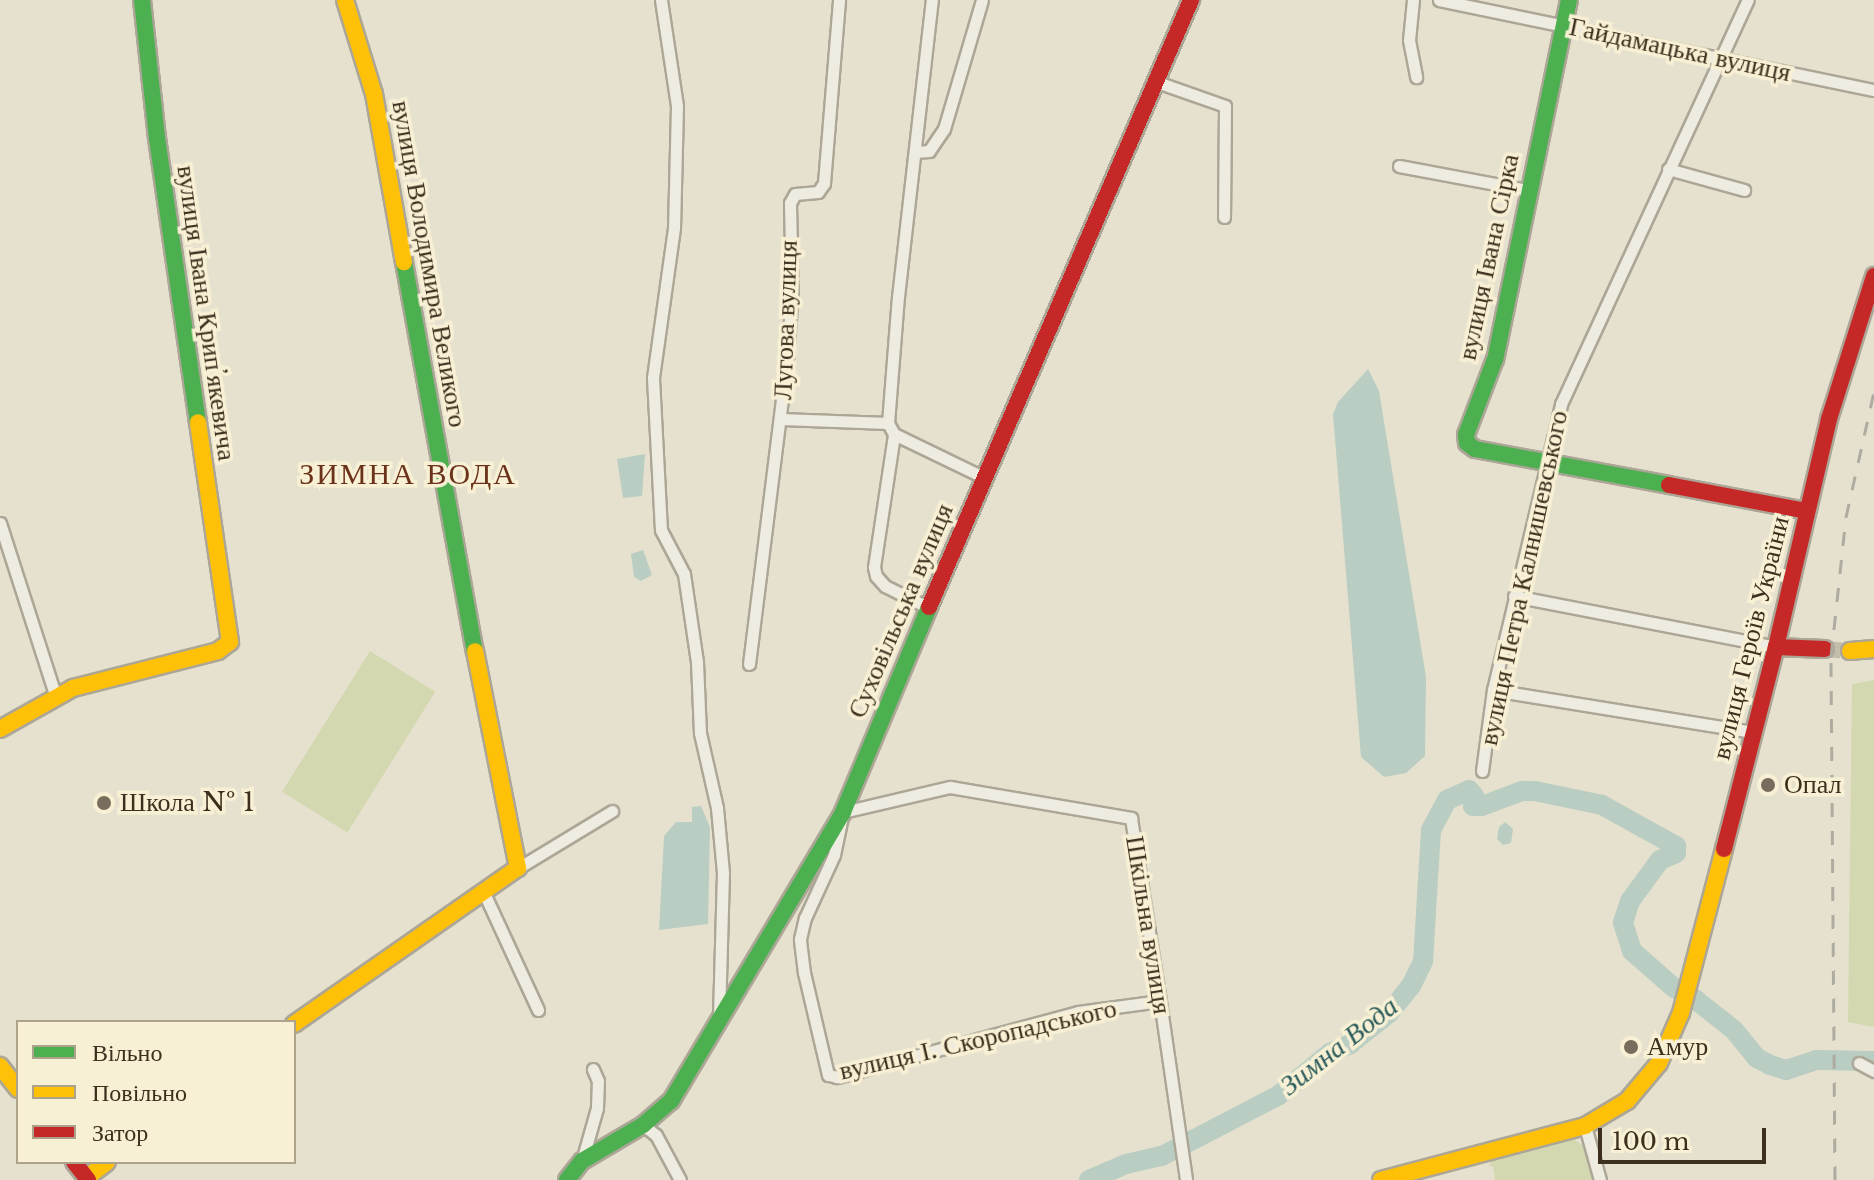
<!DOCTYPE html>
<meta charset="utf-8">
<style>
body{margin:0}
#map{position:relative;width:1874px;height:1180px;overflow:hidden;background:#e6e1ce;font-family:"Libre Baskerville",serif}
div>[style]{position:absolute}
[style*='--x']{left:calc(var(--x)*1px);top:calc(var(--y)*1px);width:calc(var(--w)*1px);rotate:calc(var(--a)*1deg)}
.green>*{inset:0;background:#d4d8b0;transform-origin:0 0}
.water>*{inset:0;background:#b9cdc2}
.river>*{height:20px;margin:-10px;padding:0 10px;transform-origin:10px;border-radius:10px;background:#b9cdc2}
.secondary-tunnel>*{height:16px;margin-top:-8px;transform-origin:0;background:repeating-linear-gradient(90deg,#c4bdab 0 16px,transparent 0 24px)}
.roads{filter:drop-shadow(2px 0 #aca697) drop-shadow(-2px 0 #aca697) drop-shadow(0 2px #aca697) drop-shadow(0 -2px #aca697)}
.street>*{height:11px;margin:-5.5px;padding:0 5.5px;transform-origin:5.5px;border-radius:5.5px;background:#eeebe0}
.fast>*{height:16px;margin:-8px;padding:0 8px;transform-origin:8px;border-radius:8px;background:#4caf50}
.slow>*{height:16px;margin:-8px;padding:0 8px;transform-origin:8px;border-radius:8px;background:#ffc107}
.jam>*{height:16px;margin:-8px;padding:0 8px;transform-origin:8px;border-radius:8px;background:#c62828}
.rail>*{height:3px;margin-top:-1.5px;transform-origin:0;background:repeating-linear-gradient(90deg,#aeaba1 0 14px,transparent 0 28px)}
.dots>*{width:22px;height:22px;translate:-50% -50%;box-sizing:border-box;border:4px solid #f8f0d4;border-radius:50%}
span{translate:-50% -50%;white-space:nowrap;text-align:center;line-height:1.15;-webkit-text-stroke:7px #f8f0d4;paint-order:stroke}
.street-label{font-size:26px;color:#3c2f1e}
.poi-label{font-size:26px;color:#3c2f1e}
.left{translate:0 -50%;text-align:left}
.water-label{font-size:28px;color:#2c5c5c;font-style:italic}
.quarter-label{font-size:30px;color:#6b321b;letter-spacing:2px}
.legend{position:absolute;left:16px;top:1020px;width:280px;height:144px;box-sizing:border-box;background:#f8f0d4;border:2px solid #ada38b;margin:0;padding:10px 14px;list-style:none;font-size:24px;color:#3c2f1e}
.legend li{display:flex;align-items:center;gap:16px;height:40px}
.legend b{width:40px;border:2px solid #ada38b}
.scale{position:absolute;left:1598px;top:1128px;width:168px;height:36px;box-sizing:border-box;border:4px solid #3c2f1e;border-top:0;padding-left:10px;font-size:24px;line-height:28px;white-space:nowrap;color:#3c2f1e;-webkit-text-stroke:6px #f8f0d4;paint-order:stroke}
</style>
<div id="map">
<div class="green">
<div style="left:370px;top:651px;width:77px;height:166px;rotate:32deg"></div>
<div style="clip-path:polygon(1874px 680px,1874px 1027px,1848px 1022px,1852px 684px)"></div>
<div style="clip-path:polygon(1573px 1139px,1587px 1148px,1597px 1180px,1495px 1180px,1493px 1166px,1489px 1166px,1492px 1160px)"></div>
</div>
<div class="water">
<div style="clip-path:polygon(1368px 369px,1379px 391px,1426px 677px,1425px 756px,1406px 773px,1384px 777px,1361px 757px,1333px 414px,1338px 402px)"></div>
<div style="clip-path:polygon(645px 454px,642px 496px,623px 498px,617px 459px)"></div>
<div style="clip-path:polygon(643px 550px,652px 575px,641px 581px,634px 577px,631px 554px)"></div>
<div style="clip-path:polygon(701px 806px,710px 827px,708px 924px,659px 930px,664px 836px,676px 822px,692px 822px,692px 807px)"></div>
<div style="clip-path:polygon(1505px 822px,1513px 829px,1511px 843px,1503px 845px,1497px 839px,1499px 827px)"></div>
</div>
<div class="river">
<div style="--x:1089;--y:1180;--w:40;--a:-23.4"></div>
<div style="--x:1126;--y:1164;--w:37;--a:-13"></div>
<div style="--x:1162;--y:1156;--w:132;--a:-27.5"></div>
<div style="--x:1279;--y:1095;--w:66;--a:-39.5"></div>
<div style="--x:1330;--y:1053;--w:22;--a:-24"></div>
<div style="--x:1350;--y:1044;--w:50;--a:-38.5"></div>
<div style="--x:1389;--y:1013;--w:35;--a:-51"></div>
<div style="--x:1411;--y:986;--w:28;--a:-64"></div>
<div style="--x:1423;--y:961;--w:131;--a:-86.5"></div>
<div style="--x:1431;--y:830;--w:34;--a:-62"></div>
<div style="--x:1447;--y:800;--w:24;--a:-24"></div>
<div style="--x:1469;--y:790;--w:8;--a:50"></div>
<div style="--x:1474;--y:796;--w:10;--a:96"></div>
<div style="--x:1473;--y:806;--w:9;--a:0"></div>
<div style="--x:1482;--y:806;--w:43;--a:-20.6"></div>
<div style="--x:1522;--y:791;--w:13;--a:0"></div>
<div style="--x:1535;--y:791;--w:68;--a:11.8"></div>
<div style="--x:1602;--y:805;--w:85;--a:29"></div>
<div style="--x:1676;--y:846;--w:7;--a:90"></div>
<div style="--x:1676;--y:853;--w:17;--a:156"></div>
<div style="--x:1660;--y:860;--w:51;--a:126.2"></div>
<div style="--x:1630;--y:901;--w:23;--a:108"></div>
<div style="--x:1623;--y:923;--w:29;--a:72"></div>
<div style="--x:1632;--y:951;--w:55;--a:41.3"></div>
<div style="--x:1673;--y:987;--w:26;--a:29"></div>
<div style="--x:1696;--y:1000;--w:48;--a:38.3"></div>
<div style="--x:1734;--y:1030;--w:36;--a:51"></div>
<div style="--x:1757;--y:1058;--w:15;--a:28"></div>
<div style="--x:1770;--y:1065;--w:17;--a:17"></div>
<div style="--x:1786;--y:1070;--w:32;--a:-18"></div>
<div style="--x:1816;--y:1060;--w:58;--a:1"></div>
</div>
<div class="secondary-tunnel">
<div style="--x:1825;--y:649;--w:25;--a:5"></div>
</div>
<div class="roads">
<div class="street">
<div style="--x:661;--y:0;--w:107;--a:81.4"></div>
<div style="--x:677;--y:106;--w:122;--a:91.4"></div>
<div style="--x:674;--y:228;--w:151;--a:98"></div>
<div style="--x:653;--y:378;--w:152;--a:87"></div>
<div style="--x:661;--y:530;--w:50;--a:62.4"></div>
<div style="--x:684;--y:574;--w:89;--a:81.6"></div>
<div style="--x:697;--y:662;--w:71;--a:87.6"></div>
<div style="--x:700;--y:733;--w:77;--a:77.2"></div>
<div style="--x:717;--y:808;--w:65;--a:84.7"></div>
<div style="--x:723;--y:873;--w:142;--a:91.6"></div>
<div style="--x:1413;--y:0;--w:40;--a:95.7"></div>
<div style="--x:1409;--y:40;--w:38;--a:79"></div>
<div style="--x:1439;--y:0;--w:444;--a:11.7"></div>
<div style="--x:1157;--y:82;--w:72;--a:19.4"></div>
<div style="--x:1225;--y:106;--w:111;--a:90.5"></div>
<div style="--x:915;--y:152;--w:14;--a:-4"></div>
<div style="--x:929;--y:151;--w:27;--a:-56"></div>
<div style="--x:944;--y:129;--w:134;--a:-73.6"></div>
<div style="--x:1399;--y:166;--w:130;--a:10.6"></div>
<div style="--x:1668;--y:169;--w:79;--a:15.4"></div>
<div style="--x:781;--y:419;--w:107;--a:2.1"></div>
<div style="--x:894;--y:434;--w:99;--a:25.8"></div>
<div style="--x:0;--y:523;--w:183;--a:72.2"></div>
<div style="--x:1514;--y:596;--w:267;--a:11"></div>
<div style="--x:929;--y:608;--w:49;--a:-153.4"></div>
<div style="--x:885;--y:586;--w:13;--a:-132"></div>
<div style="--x:876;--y:576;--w:9;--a:-103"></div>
<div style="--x:874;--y:567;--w:134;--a:-81.4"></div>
<div style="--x:894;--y:434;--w:13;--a:-119"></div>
<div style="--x:888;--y:423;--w:126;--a:-85.5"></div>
<div style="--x:898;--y:297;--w:299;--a:-83.5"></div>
<div style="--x:749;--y:664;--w:306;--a:-82.9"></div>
<div style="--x:787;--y:360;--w:68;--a:-85.8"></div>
<div style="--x:792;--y:292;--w:89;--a:-91.3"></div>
<div style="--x:790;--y:203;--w:10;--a:-61"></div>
<div style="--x:795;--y:194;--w:23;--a:-5"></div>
<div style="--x:818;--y:192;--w:11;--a:-56"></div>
<div style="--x:824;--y:183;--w:184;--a:-85.3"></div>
<div style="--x:1493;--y:690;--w:263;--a:9.2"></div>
<div style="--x:1482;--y:771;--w:82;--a:-82.3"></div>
<div style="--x:1493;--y:690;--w:294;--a:-76.6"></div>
<div style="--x:1561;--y:404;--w:445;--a:-65.2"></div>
<div style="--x:518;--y:868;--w:110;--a:-31.2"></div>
<div style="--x:484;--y:893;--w:129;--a:65.2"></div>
<div style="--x:1160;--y:1001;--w:83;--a:172.4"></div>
<div style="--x:1078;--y:1012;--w:250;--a:164.9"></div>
<div style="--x:837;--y:1077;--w:9;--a:-167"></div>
<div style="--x:828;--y:1075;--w:105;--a:-103.2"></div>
<div style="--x:804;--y:973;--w:34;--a:-97"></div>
<div style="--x:800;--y:939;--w:22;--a:-77"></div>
<div style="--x:805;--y:918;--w:69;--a:-65.3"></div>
<div style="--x:834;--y:855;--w:44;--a:-78.2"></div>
<div style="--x:843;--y:812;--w:110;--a:-13.2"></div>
<div style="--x:950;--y:787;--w:184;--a:9.7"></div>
<div style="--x:1131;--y:818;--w:185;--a:81"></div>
<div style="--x:1160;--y:1001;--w:181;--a:81.7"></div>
<div style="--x:1859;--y:1063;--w:17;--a:28"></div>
<div style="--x:643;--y:1125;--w:16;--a:38"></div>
<div style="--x:656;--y:1135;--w:51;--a:61.9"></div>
<div style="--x:1585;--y:1126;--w:56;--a:74.5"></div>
<div style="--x:582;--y:1161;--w:55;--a:-74.2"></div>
<div style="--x:597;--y:1108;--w:27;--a:-88"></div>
<div style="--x:598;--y:1081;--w:13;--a:-113"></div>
</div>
<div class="fast">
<div style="--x:142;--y:0;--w:139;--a:83.8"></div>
<div style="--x:157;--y:138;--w:287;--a:81.8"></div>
<div style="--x:1569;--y:0;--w:367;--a:101.6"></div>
<div style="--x:1495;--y:359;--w:81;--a:110.9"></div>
<div style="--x:1466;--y:435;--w:8;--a:83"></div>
<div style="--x:1467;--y:443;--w:10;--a:37"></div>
<div style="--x:1475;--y:449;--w:197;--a:10.5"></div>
<div style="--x:404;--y:262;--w:395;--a:79.7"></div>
<div style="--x:567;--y:1180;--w:24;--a:-52"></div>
<div style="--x:582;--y:1161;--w:71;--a:-30.5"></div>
<div style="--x:643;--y:1125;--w:37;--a:-41"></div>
<div style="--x:671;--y:1101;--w:336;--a:-59.2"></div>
<div style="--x:843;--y:812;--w:222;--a:-67.2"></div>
</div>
<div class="slow">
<div style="--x:345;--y:0;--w:98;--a:72.9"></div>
<div style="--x:374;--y:94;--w:171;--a:79.9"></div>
<div style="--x:1850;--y:651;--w:24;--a:-5"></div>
<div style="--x:0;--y:729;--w:84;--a:-29.3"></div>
<div style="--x:73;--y:688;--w:150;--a:-14.3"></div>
<div style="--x:218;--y:651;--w:15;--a:-37"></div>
<div style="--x:230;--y:642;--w:222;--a:-98.3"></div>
<div style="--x:294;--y:1024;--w:273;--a:-34.9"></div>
<div style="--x:518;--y:868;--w:221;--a:-101.2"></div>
<div style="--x:0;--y:1066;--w:29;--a:52"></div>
<div style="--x:86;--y:1178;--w:26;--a:-37"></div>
<div style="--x:1381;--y:1180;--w:211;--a:-14.8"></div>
<div style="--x:1585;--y:1126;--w:49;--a:-30.8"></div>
<div style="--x:1627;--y:1101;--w:50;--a:-49.9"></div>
<div style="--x:1659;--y:1063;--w:55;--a:-66.3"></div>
<div style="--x:1681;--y:1013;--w:170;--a:-75.3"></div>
</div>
<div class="jam">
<div style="--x:1669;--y:485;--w:140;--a:10.7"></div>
<div style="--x:929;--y:607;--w:661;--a:-66.65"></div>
<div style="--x:1776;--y:647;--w:49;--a:2.3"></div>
<div style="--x:1724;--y:849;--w:209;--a:-75.6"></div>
<div style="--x:1776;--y:647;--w:234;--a:-76.9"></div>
<div style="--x:1829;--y:419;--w:150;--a:-72.5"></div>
<div style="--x:74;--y:1162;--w:23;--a:52"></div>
</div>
</div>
<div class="rail">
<div style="--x:1835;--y:1180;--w:523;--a:-90.44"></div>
<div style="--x:1831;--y:657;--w:141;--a:-83.9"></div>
<div style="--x:1846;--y:517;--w:128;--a:-77.4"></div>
</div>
<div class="dots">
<div style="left:1768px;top:785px;background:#786d5c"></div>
<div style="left:104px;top:803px;background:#786d5c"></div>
<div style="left:1631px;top:1047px;background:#786d5c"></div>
</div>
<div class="street-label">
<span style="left:1680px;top:50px;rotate:12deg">Гайдамацька вулиця</span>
<span style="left:1489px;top:257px;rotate:-78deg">вулиця Івана Сірка</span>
<span style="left:429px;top:264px;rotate:80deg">вулиця Володимира Великого</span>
<span style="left:206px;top:313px;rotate:82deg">вулиця Івана Крипʼякевича</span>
<span style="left:786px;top:320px;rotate:-88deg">Лугова вулиця</span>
<span style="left:1524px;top:578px;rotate:-78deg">вулиця Петра Калнишевського</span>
<span style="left:901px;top:611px;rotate:-67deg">Суховільська вулиця</span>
<span style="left:1751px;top:638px;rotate:-76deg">вулиця Героїв України</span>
<span style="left:1148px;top:925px;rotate:81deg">Шкільна вулиця</span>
<span style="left:978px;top:1040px;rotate:-13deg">вулиця І. Скоропадського</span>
</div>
<div class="poi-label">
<span class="left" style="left:1784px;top:785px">Опал</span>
<span class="left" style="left:120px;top:803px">Школа № 1</span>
<span class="left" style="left:1647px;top:1047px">Амур</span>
</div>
<div class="water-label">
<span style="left:1339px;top:1046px;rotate:-38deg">Зимна Вода</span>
</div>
<div class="quarter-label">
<span style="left:408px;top:474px">ЗИМНА ВОДА</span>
</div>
<ul class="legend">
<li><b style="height:10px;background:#4caf50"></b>Вільно</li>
<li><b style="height:10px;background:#ffc107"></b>Повільно</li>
<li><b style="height:10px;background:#c62828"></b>Затор</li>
</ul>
<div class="scale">100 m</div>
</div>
